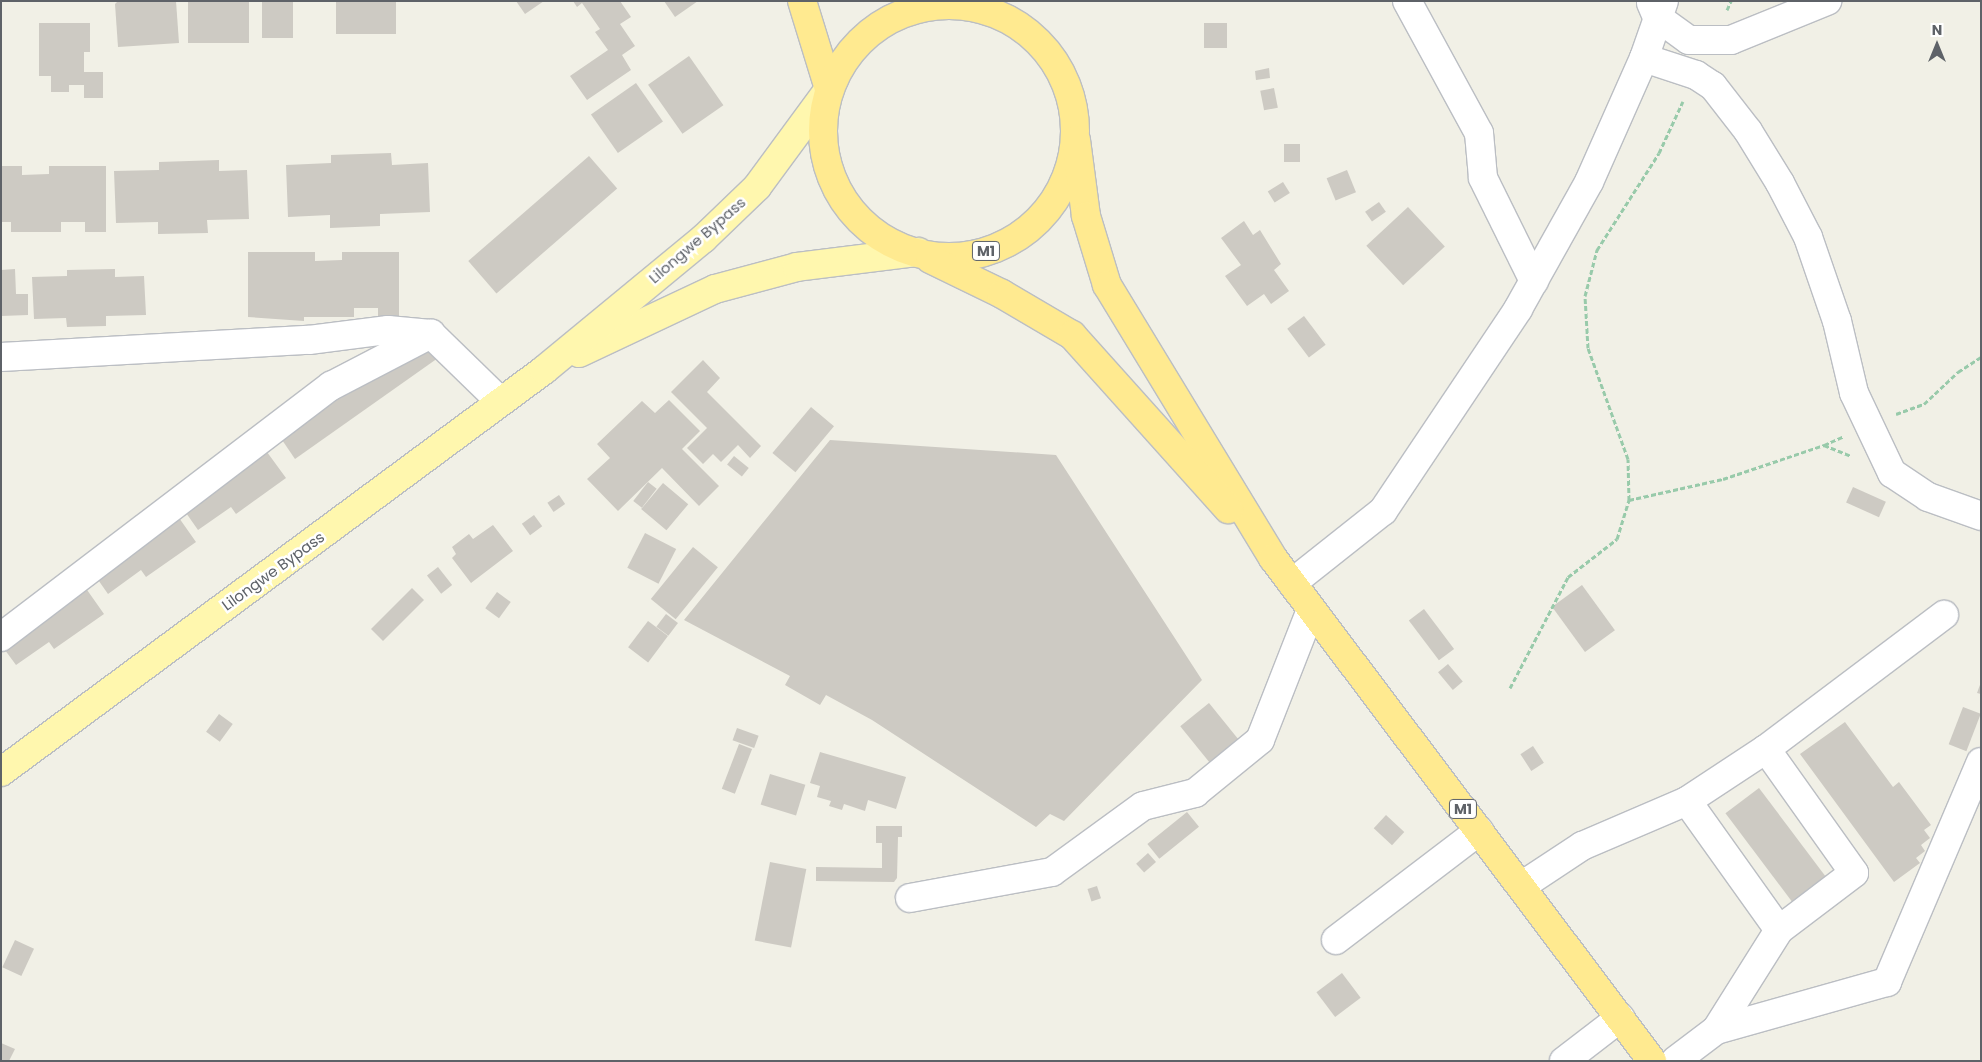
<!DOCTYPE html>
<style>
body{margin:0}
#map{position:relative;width:1982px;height:1062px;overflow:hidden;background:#f1f0e6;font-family:Poppins,sans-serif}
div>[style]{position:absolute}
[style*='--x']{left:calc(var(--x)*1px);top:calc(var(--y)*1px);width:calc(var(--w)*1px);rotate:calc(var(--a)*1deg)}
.building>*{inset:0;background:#cdcac3;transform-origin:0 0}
.path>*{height:3px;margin-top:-1.5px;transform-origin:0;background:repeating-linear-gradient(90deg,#98caaa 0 5px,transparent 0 7.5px)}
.roads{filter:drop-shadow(1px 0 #bbbec3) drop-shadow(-1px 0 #bbbec3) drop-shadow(0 1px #bbbec3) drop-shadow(0 -1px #bbbec3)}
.minor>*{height:28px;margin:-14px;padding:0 14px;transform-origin:14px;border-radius:14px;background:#fff}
.major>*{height:28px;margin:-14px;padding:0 14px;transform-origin:14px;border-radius:14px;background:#fff7ae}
.highway>*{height:28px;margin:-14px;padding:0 14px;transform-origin:14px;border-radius:14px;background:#ffea90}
.highway>.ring{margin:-14px;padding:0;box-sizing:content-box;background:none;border:28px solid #ffea90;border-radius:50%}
span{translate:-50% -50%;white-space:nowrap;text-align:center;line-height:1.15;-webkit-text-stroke:5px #fff;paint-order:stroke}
.shield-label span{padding:1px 4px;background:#fff;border:1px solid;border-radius:4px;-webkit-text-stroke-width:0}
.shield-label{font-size:14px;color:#5e6268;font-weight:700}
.street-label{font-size:15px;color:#5e6268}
.frame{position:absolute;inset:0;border:2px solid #5e6268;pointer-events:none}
.north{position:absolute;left:1912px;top:20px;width:50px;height:50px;-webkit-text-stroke:4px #fff;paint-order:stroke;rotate:0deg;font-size:14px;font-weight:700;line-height:20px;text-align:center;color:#5e6268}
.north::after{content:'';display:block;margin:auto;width:18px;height:22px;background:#5e6268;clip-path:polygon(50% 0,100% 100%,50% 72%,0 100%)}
</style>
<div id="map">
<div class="building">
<div style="clip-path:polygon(118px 1px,176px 1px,179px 43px,118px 47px,115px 4px)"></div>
<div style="left:188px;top:1px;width:61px;height:42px"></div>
<div style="left:262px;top:1px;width:31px;height:37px"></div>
<div style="left:336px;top:1px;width:60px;height:33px"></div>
<div style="clip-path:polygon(516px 1px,544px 1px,525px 14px)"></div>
<div style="clip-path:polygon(573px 1px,620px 1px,631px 17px,620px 24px,635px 46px,622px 55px,631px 70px,587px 100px,570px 76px,608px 50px,595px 32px,600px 29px,582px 3px,577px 7px)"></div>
<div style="clip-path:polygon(664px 1px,698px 1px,675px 17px)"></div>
<div style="clip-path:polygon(39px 23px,90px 23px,90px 52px,84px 52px,84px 72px,103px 72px,103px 98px,84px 98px,84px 85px,69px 85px,69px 92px,51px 92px,51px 76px,39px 76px)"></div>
<div style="left:1204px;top:23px;width:23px;height:25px"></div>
<div style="left:689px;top:56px;width:60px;height:50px;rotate:55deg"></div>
<div style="clip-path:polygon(1269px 68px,1270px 78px,1256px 80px,1255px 71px)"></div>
<div style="left:636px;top:83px;width:47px;height:55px;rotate:55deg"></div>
<div style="left:1274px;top:88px;width:20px;height:14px;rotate:79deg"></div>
<div style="left:1284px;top:144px;width:16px;height:18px"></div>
<div style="clip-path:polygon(391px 153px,392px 165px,428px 163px,430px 212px,380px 214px,380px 226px,330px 228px,330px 215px,288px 217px,286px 165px,331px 163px,331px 155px)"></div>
<div style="left:589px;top:156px;width:43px;height:160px;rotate:49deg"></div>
<div style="clip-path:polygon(219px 160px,219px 171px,247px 170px,249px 219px,207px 220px,208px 233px,158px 234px,158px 222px,116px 223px,114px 171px,159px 170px,159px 162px)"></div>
<div style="clip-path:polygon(1px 166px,22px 166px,22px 175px,49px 174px,49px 166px,106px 166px,106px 232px,85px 232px,85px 222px,61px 222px,61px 232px,11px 232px,11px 222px,1px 222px)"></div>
<div style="left:1347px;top:170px;width:24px;height:22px;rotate:68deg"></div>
<div style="left:1283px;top:182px;width:13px;height:18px;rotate:58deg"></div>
<div style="left:1379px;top:202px;width:12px;height:17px;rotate:55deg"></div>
<div style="left:1408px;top:207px;width:54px;height:57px;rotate:47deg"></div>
<div style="clip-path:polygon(1244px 221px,1253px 235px,1260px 230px,1281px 264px,1274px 270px,1289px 291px,1271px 304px,1264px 294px,1247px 306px,1225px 276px,1241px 265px,1221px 238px)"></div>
<div style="clip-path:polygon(248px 252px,315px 252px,315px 261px,342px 260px,342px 252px,399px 252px,399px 317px,378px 317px,378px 308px,354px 308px,354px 317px,304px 317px,304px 321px,248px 317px)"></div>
<div style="clip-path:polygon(15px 269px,16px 294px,28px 294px,28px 315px,1px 316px,1px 270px)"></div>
<div style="clip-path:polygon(115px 269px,115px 277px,144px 276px,146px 315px,106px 316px,106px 326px,67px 327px,66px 318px,34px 319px,32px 277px,67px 276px,67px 270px)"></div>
<div style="left:1304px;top:316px;width:36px;height:21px;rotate:53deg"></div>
<div style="clip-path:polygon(427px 342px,438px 358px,295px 459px,278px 434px)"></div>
<div style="clip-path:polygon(703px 360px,720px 378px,707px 392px,761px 446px,750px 458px,738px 445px,721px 462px,713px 454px,703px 464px,687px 448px,707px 428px,671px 392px)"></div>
<div style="clip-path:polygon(669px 400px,700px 431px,682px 449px,719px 486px,699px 506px,662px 468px,618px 511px,587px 479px,610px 458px,597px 444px,642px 401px,655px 413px)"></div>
<div style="left:811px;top:407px;width:30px;height:60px;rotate:40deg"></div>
<div style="clip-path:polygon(830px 440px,1056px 455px,1202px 680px,1064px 821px,1050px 814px,1036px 827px,872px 720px,826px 695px,820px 705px,785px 685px,790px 676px,684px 620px)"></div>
<div style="clip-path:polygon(267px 452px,286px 478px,236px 514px,231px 507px,198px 530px,184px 510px)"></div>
<div style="left:734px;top:456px;width:19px;height:11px;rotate:39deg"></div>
<div style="left:648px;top:482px;width:11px;height:24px;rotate:38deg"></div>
<div style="left:663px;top:483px;width:33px;height:34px;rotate:40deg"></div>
<div style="left:1853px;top:487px;width:36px;height:17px;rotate:24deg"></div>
<div style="left:559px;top:495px;width:11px;height:14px;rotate:56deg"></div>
<div style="clip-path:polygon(177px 515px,196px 542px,146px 577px,141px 570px,108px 594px,94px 574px)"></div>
<div style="left:534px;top:515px;width:14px;height:15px;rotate:54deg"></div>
<div style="clip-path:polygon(493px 525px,513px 551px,471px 583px,452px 558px,456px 554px,452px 547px,469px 534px,473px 539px)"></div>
<div style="left:645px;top:533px;width:35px;height:39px;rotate:27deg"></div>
<div style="left:693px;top:547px;width:32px;height:67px;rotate:39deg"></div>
<div style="left:438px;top:567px;width:23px;height:14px;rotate:52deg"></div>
<div style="left:1582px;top:585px;width:56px;height:37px;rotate:54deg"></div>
<div style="clip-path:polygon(85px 587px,104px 614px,54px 649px,49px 642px,16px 665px,2px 646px)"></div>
<div style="left:412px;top:588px;width:17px;height:58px;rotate:45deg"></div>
<div style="left:497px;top:592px;width:17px;height:20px;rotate:36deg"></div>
<div style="left:1424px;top:609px;width:50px;height:19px;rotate:53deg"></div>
<div style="left:666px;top:614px;width:15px;height:16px;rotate:37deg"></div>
<div style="left:648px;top:621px;width:25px;height:33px;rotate:37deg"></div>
<div style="left:1448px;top:664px;width:23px;height:13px;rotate:50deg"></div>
<div style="clip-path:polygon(1981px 682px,1981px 694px,1977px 693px)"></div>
<div style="left:1209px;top:703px;width:54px;height:37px;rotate:51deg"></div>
<div style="left:1963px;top:707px;width:19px;height:40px;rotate:21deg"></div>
<div style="left:219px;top:714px;width:17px;height:22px;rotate:36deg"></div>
<div style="clip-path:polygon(1845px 722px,1893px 787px,1899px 782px,1931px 825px,1924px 830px,1930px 838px,1921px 845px,1925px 851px,1916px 858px,1920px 863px,1894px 882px,1800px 754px)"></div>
<div style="left:737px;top:728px;width:23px;height:13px;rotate:20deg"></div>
<div style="left:739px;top:744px;width:14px;height:48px;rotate:21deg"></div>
<div style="left:1533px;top:746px;width:20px;height:15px;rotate:57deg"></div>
<div style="clip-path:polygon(820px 752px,906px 777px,896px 809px,868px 800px,865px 811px,844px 804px,842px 810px,829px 806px,831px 801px,817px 797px,820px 786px,810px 783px)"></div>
<div style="left:770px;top:774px;width:37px;height:32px;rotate:17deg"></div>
<div style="left:1759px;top:788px;width:111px;height:42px;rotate:53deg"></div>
<div style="left:1187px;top:812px;width:19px;height:51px;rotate:51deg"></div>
<div style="left:1386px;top:815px;width:25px;height:18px;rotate:43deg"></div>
<div style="clip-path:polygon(876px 826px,902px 826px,902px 837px,898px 837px,897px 878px,894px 882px,816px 881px,816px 867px,882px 868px,882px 843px,876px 843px)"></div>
<div style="left:1148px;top:853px;width:12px;height:16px;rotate:48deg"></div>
<div style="left:770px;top:862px;width:37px;height:80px;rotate:11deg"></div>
<div style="left:1097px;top:886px;width:13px;height:10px;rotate:72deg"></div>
<div style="left:15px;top:940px;width:21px;height:30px;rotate:25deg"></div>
<div style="left:1342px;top:973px;width:31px;height:32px;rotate:53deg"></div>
<div style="clip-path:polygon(1px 1043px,15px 1049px,9px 1061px,1px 1061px)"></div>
</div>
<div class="path">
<div style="--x:1727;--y:10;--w:10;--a:-66"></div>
<div style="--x:1896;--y:414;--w:30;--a:-20"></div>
<div style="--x:1924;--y:404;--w:47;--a:-43.3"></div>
<div style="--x:1958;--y:372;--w:27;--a:-33"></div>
<div style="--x:1824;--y:445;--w:22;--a:-24"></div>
<div style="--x:1629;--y:500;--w:96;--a:-12.6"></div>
<div style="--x:1723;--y:479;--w:107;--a:-18.6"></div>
<div style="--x:1824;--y:445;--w:29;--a:22"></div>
<div style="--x:1510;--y:688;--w:125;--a:-62.4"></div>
<div style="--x:1568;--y:577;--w:62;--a:-37.8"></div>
<div style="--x:1617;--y:539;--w:41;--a:-72.9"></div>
<div style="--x:1629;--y:500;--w:41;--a:-91.4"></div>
<div style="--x:1628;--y:459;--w:118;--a:-109.8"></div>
<div style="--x:1588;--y:348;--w:52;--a:-93.3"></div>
<div style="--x:1585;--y:296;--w:48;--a:-75.4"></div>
<div style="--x:1597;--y:250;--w:115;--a:-57.4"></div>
<div style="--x:1659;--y:153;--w:57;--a:-65.2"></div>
</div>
<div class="roads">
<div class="minor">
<div style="--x:1407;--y:1;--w:150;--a:61.4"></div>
<div style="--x:1479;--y:133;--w:45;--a:84.9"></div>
<div style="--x:1483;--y:178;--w:115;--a:63.7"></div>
<div style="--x:1651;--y:3;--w:15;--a:67"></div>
<div style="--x:1657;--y:17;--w:39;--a:36"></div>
<div style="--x:1689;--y:40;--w:42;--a:0"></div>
<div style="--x:1731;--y:40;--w:104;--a:-22.1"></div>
<div style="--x:1644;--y:58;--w:55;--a:18.1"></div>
<div style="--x:1696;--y:75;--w:20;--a:33"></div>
<div style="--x:1713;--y:86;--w:57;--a:52.1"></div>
<div style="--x:1748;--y:131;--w:61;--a:58.4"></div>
<div style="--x:1780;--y:183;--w:61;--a:62.6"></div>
<div style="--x:1808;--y:237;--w:89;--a:71"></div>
<div style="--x:1837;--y:321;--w:74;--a:76.7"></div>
<div style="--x:1854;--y:393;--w:89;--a:64.6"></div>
<div style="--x:1892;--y:473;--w:43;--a:33.7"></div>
<div style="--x:1928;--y:497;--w:56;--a:19.7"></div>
<div style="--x:1;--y:357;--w:308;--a:-3.2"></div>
<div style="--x:309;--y:340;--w:80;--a:-7.2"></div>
<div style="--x:388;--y:330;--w:43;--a:5.3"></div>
<div style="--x:431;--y:334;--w:96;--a:44.2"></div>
<div style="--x:1292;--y:583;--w:116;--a:-38.4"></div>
<div style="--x:1383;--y:511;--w:243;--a:-56.2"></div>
<div style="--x:1518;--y:309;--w:145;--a:-60.8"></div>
<div style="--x:1589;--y:182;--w:136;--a:-66.1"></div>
<div style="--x:1644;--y:58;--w:60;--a:-70.7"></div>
<div style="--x:1;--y:637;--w:415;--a:-37.3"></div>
<div style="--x:331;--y:386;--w:113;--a:-27.5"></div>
<div style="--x:1766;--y:749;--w:223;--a:-37"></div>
<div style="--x:1687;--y:801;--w:95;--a:-33.4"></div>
<div style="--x:1766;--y:749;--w:152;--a:54.6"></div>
<div style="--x:1854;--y:873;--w:94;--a:142.8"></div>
<div style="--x:1523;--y:885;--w:71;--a:-33.5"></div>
<div style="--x:1582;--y:846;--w:114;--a:-23.2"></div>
<div style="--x:1687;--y:801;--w:158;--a:54.5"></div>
<div style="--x:1779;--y:930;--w:118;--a:122.2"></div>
<div style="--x:1716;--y:1030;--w:51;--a:142.9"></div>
<div style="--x:910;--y:898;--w:144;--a:-10.4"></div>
<div style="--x:1052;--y:872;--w:112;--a:-36"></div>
<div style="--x:1143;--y:806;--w:54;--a:-14"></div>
<div style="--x:1195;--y:793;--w:84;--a:-39.2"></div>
<div style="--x:1260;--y:740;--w:140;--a:-68.6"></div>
<div style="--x:1336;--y:940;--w:180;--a:-37.3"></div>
<div style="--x:1716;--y:1030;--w:178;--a:-15.7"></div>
<div style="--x:1887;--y:982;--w:239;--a:-66.9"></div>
<div style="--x:1564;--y:1061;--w:71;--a:-37.5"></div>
</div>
<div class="major">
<div style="--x:579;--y:353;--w:150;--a:-25.2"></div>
<div style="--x:715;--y:289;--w:85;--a:-15"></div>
<div style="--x:797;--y:267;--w:122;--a:-7.1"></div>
<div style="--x:1;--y:772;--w:676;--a:-36.51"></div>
<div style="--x:544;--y:370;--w:206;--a:-39.5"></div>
<div style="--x:703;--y:239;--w:75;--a:-43.9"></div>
<div style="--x:757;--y:187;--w:122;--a:-53.7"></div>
</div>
<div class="highway">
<div style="--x:802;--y:1;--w:92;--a:72.9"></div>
<div class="ring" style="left:823px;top:5px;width:224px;height:224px"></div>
<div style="--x:1076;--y:140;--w:77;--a:82.5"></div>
<div style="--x:1086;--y:216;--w:72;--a:73.1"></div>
<div style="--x:1107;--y:285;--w:320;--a:58.7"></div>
<div style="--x:1273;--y:558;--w:630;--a:53"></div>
<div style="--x:930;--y:259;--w:80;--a:25.9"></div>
<div style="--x:1002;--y:294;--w:81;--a:30.4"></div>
<div style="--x:1072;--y:335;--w:234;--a:48.1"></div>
</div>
</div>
<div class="shield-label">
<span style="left:986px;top:251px">M1</span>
<span style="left:1463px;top:809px">M1</span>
</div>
<div class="street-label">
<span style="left:697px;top:240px;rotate:-41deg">Lilongwe Bypass</span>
<span style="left:273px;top:571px;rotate:-36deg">Lilongwe Bypass</span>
</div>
<div class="frame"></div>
<div class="north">N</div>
</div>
